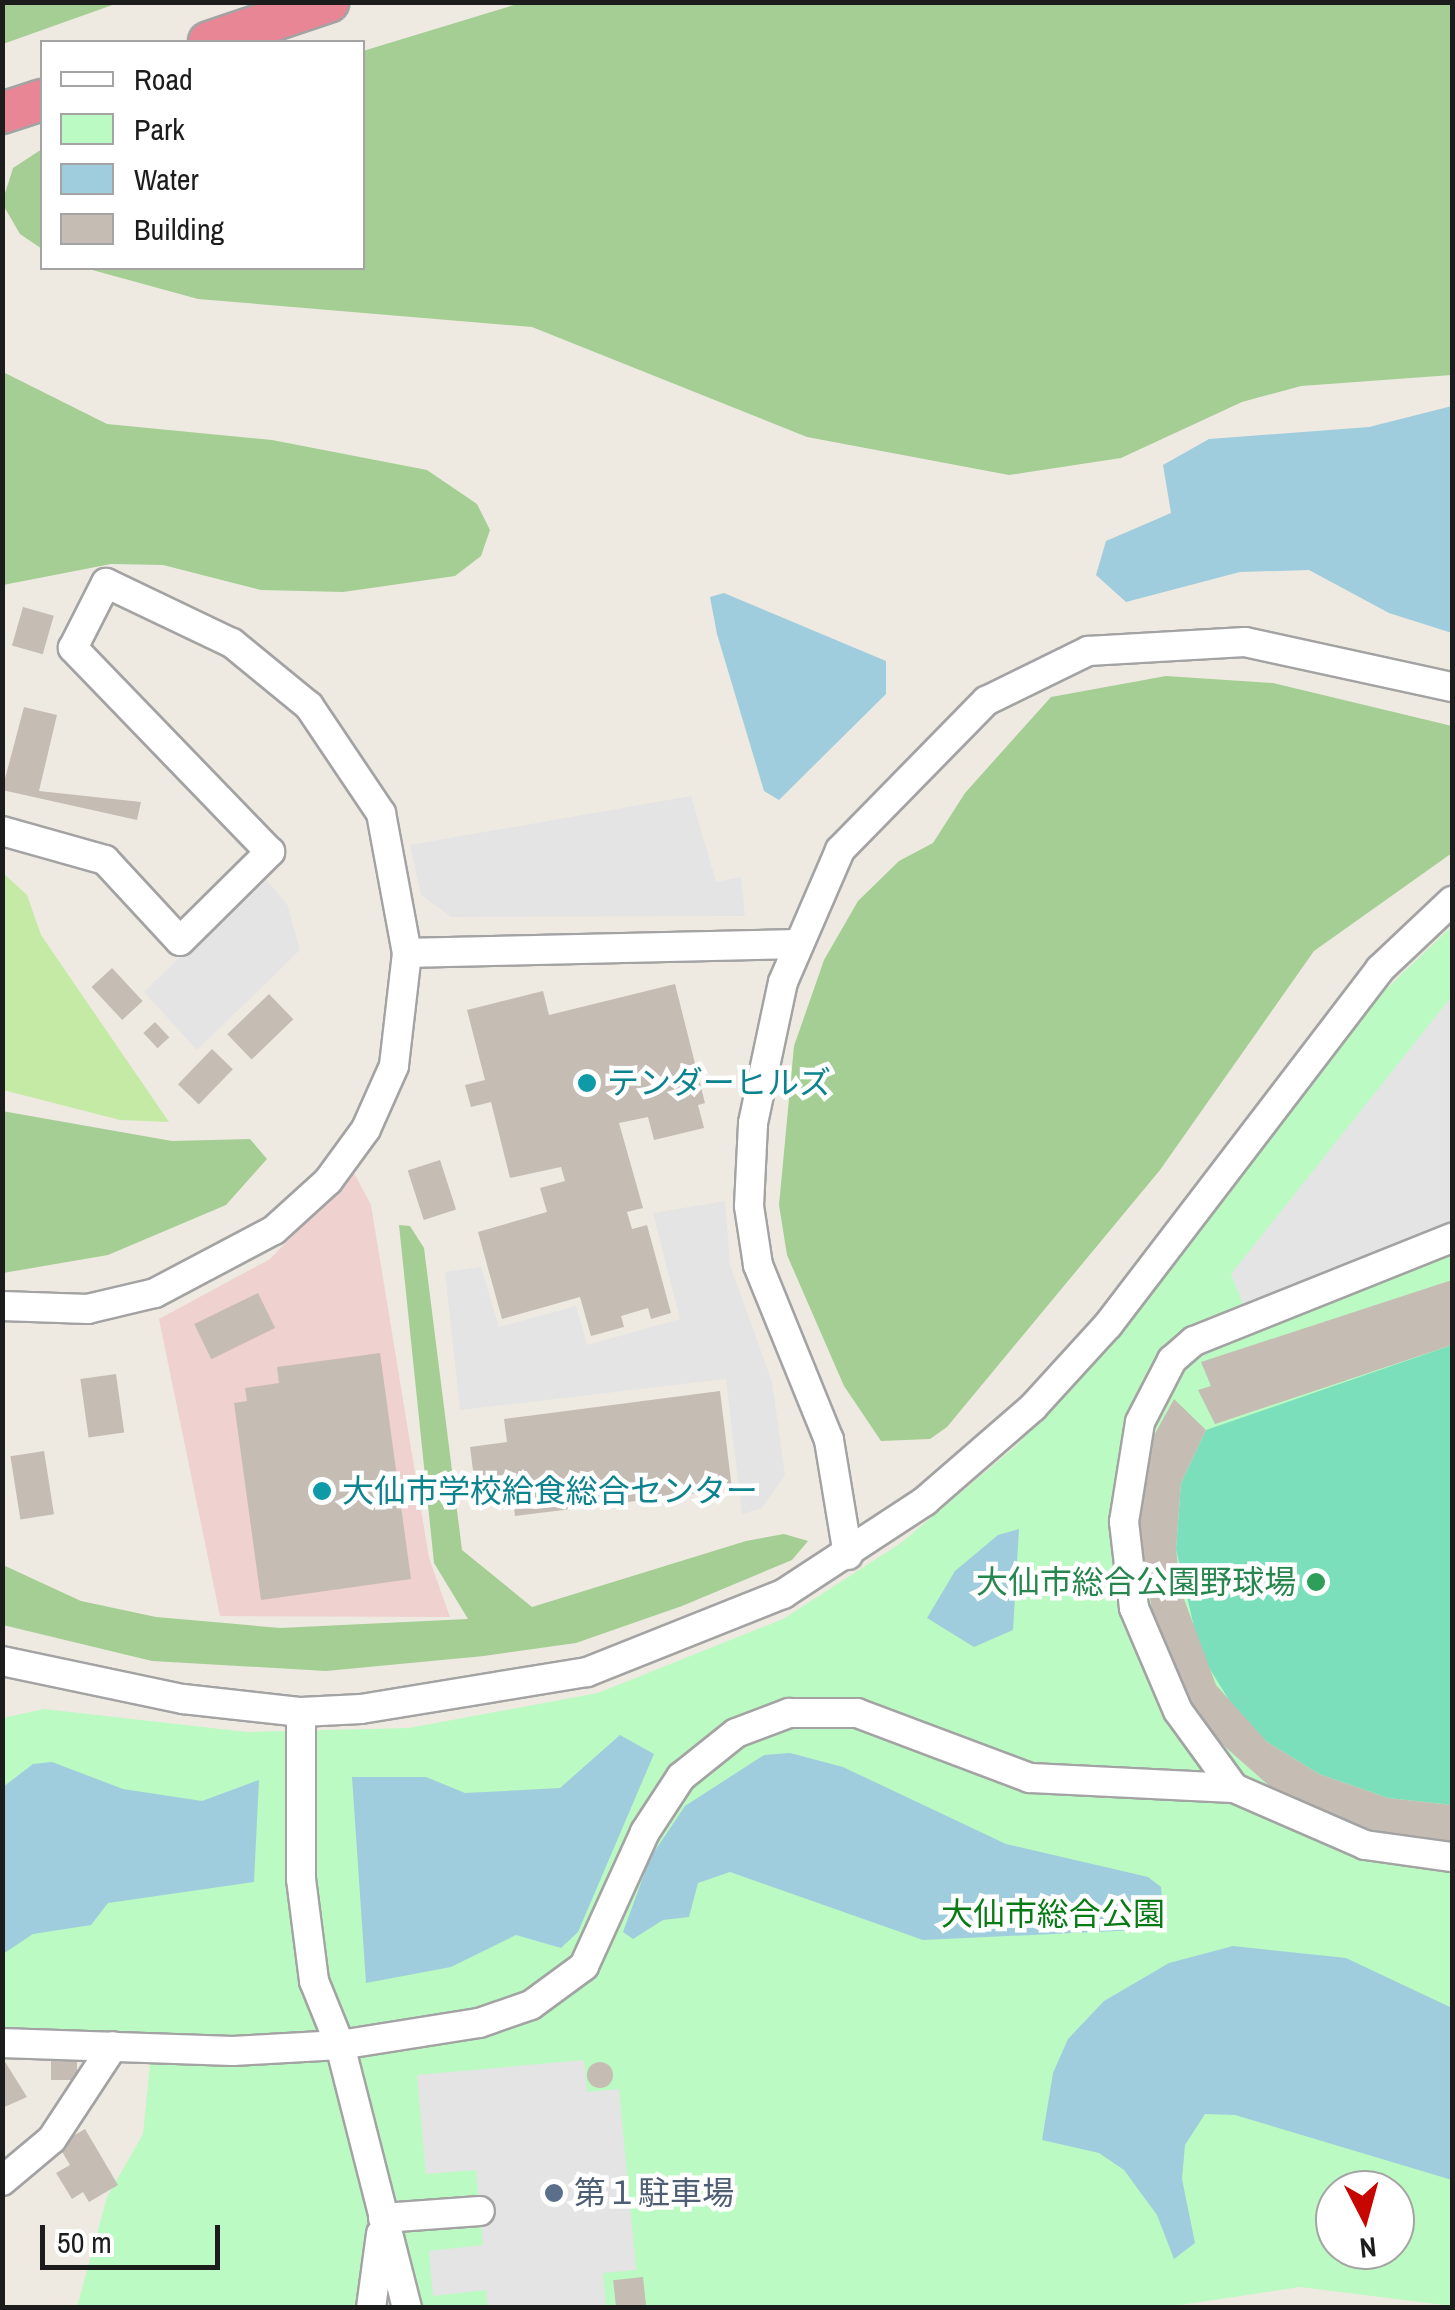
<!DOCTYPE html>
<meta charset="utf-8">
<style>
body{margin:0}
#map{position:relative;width:1455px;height:2310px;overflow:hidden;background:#eeeae1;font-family:"Archivo Narrow","Noto Sans JP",sans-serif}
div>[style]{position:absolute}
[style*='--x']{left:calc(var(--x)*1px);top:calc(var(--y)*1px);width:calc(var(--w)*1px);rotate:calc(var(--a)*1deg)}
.commercial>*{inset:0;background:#efd1cf}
.grass>*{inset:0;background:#c5eaa5}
.forest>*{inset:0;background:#a4ce94}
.park>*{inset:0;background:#bbfac2}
.pitch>*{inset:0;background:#7cdfbc}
.parking>*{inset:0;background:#e4e4e4}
.water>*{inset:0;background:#a0cddd}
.building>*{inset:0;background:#c5bcb4;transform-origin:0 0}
.round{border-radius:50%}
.roads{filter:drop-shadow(2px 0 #a3a3a3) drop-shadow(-2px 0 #a3a3a3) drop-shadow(0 2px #a3a3a3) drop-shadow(0 -2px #a3a3a3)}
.minor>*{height:28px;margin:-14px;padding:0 14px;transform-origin:14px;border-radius:14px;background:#fff}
.highway>*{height:40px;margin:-20px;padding:0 20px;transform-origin:20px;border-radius:20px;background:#e88695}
.dots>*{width:28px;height:28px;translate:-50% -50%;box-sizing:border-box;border:5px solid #fff;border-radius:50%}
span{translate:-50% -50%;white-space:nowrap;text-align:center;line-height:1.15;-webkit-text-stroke:9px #fff;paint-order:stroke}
.culture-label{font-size:32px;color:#0d838f}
.left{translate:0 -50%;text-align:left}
.leisure-label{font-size:32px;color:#27864d}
.right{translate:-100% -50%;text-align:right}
.park-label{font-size:32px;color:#097b16}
.service-label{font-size:32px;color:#4e5e75}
.frame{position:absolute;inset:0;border:5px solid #1c1c1c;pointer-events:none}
.legend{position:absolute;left:40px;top:40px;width:325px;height:230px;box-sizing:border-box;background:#fff;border:2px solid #a4a4a4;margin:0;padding:12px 18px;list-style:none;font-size:30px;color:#1c1c1c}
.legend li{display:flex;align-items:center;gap:20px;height:50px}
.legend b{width:50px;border:2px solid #a4a4a4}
.north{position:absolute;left:1315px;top:2170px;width:100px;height:100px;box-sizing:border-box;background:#fff;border:2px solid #a4a4a4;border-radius:50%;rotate:174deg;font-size:28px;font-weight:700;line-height:40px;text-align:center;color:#1c1c1c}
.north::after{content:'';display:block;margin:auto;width:35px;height:45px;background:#c70600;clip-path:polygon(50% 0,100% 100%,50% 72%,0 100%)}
.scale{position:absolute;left:40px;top:2225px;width:180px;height:45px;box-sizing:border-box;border:5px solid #1c1c1c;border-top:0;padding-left:12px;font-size:30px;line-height:35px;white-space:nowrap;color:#1c1c1c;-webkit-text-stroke:8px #fff;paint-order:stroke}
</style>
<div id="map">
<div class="commercial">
<div style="clip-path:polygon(354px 1173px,371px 1205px,429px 1558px,450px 1617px,220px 1616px,159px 1319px,270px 1259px)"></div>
</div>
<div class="grass">
<div style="clip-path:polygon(3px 873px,27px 895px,41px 935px,169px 1122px,120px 1120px,3px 1090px)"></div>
</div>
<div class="forest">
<div style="clip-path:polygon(3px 2px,118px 2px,118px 3px,3px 44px)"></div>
<div style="clip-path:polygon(524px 2px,1452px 3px,1452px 375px,1301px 386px,1242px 402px,1121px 458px,1009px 475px,807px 437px,532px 327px,198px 299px,85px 268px,362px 268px,363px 51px)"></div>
<div style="clip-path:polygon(42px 149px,42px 249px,20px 234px,2px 203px,13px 168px)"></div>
<div style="clip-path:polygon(3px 372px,107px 424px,272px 440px,427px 470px,477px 504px,490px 530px,481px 556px,455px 576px,343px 592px,261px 590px,163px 565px,111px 564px,3px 585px)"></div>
<div style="clip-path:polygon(1166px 676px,1273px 683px,1452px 726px,1452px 853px,1314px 951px,1160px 1170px,947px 1427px,930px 1439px,881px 1441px,844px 1386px,787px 1255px,779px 1205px,794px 1046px,824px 960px,858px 901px,899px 861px,933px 843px,965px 793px,1051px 697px)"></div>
<div style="clip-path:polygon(2px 1111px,172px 1141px,250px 1139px,267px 1159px,226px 1205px,108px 1255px,3px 1273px)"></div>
<div style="clip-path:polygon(399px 1225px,410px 1226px,424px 1248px,462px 1550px,532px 1607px,746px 1541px,784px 1534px,808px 1541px,792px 1560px,682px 1606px,576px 1643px,484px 1656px,326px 1671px,152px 1661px,3px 1625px,3px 1565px,81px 1601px,156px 1617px,280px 1628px,468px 1619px,434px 1563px)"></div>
</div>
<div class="park">
<div style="clip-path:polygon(evenodd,1452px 926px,1452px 2306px,1300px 2287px,1160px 2308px,77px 2307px,107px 2197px,143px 2134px,153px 2034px,3px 2027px,3px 1718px,44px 1709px,247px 1732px,409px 1728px,598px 1693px,783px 1619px,901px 1543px,1016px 1446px,1119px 1330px,1359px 1015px,1452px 926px,1335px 2190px,1395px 2190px,1395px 2250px,1335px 2250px,1335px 2190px)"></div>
</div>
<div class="pitch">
<div style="clip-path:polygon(1452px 1345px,1452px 1805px,1388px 1798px,1319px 1774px,1267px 1742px,1237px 1713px,1200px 1653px,1176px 1549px,1181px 1483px,1206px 1430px)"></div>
</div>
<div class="parking">
<div style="clip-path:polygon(691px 796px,716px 882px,741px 877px,745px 916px,451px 917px,421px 895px,410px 845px)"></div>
<div style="clip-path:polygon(263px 876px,287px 904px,300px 950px,197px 1050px,144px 992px)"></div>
<div style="clip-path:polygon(1452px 996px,1452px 1227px,1244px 1307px,1231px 1274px)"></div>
<div style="clip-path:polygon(725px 1201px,730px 1265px,772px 1382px,785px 1475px,762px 1508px,742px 1514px,726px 1379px,460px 1410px,445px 1272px,481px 1267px,499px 1327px,576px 1306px,587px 1345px,680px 1319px,653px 1213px)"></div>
<div style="clip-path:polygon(584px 2060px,587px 2092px,619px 2089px,636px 2270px,603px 2273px,606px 2307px,488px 2307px,486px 2290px,433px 2296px,429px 2251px,483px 2245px,476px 2170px,426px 2174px,417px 2075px)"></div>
</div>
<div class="water">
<div style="clip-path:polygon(1452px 406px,1452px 633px,1389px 613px,1309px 570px,1240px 572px,1126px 602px,1096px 575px,1106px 541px,1171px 513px,1163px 465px,1209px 439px,1369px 427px)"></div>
<div style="clip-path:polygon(724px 593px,886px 661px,886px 694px,779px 800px,764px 791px,717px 634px,710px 597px)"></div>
<div style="clip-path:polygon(1019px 1529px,1013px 1630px,974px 1647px,927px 1618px,955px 1571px,998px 1535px)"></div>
<div style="clip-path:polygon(620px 1735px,654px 1754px,578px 1932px,561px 1948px,516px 1935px,451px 1967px,366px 1983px,352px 1777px,426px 1777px,465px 1793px,560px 1788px)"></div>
<div style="clip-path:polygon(790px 1753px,843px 1767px,1006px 1844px,1148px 1877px,1161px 1887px,1163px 1911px,1136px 1930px,923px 1940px,730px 1872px,698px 1883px,689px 1917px,663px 1920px,633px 1939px,623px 1932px,650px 1858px,685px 1806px,764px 1755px)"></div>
<div style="clip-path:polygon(52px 1762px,123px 1789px,202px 1801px,259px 1780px,254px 1882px,108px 1903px,91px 1925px,33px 1934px,3px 1954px,3px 1787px,33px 1764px)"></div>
<div style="clip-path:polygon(1233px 1946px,1346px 1958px,1452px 2008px,1452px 2180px,1235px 2115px,1205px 2114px,1185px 2145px,1182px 2179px,1195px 2243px,1174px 2259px,1157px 2215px,1124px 2170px,1099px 2153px,1042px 2140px,1053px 2073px,1068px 2039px,1104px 2001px,1169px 1963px)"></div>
</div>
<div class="building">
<div style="left:23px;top:607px;width:32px;height:40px;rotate:16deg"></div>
<div style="clip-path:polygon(24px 707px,57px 715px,39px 791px,141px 802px,137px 820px,2px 790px)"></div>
<div style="left:112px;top:968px;width:45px;height:28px;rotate:47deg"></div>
<div style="clip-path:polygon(675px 984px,705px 1103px,698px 1105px,704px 1128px,654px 1140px,648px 1117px,619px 1123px,643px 1208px,627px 1212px,632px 1229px,647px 1225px,671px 1313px,651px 1319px,648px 1308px,621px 1316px,624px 1327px,591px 1336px,580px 1297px,502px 1319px,478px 1232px,547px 1212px,540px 1188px,565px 1181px,561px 1167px,510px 1178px,491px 1102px,471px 1107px,465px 1085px,485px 1080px,467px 1010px,543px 991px,549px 1015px)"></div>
<div style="left:269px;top:994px;width:35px;height:58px;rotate:46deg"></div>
<div style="left:155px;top:1022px;width:21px;height:16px;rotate:47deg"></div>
<div style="left:212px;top:1049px;width:29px;height:49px;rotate:44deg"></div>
<div style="left:440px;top:1160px;width:52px;height:34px;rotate:72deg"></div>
<div style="clip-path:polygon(1452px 1280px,1452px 1345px,1215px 1424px,1198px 1390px,1211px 1386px,1201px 1362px)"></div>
<div style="left:258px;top:1293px;width:39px;height:71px;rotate:64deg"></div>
<div style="clip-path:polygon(380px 1353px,411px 1579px,261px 1600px,234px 1403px,247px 1401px,245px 1388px,279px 1383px,277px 1367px)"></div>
<div style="left:116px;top:1374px;width:59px;height:36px;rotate:82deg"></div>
<div style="clip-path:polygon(720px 1391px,732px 1489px,515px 1516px,512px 1489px,476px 1494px,470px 1447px,507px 1442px,504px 1419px)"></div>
<div style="clip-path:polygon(1174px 1399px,1206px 1430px,1181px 1483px,1176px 1549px,1181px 1591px,1216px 1685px,1267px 1742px,1319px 1774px,1388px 1798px,1452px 1805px,1452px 1843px,1359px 1833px,1283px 1798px,1197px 1722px,1158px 1647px,1139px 1530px,1152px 1439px)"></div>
<div style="left:44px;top:1451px;width:64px;height:34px;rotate:81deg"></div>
<div style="clip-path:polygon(2px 2057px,27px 2097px,2px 2108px)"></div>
<div style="left:51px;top:2059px;width:26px;height:21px"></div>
<div class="round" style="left:587px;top:2062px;width:26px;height:26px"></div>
<div style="clip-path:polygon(85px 2129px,118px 2185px,89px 2202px,83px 2192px,72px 2199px,56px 2173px,70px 2165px,58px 2145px)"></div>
<div style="left:643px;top:2277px;width:29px;height:30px;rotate:84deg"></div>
</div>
<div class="roads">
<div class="minor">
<div style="--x:2;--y:831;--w:107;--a:15.7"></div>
<div style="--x:105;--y:860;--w:110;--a:47.2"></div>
<div style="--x:180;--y:941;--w:127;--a:-44.7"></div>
<div style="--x:270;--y:852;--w:284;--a:-134"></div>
<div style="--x:73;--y:648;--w:73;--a:-63.1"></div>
<div style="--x:106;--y:583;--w:140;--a:25.5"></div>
<div style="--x:232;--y:643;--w:99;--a:39.3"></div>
<div style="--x:309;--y:706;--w:129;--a:56.1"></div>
<div style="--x:381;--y:813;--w:142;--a:79.5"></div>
<div style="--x:407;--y:953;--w:114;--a:96.6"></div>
<div style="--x:394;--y:1066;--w:69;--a:114"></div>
<div style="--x:366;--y:1129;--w:64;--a:126.2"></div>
<div style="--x:328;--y:1181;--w:73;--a:137.8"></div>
<div style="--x:274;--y:1230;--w:135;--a:152.1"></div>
<div style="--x:155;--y:1293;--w:69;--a:166.6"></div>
<div style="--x:88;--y:1309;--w:86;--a:-178"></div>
<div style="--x:407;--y:953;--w:389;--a:-1.3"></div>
<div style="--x:848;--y:1555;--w:117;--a:-99.4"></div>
<div style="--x:829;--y:1440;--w:189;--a:-112.1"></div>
<div style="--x:758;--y:1265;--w:60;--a:-98.7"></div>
<div style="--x:749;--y:1206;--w:83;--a:-87.2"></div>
<div style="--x:753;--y:1123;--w:144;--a:-78"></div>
<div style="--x:783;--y:982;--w:144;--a:-66.6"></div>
<div style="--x:840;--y:850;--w:209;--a:-45.6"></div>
<div style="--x:986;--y:701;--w:114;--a:-26.1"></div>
<div style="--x:1088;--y:651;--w:157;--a:-3.3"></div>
<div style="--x:1245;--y:642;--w:212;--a:12.3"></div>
<div style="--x:2;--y:1661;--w:185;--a:11.9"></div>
<div style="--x:183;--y:1699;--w:119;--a:6.3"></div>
<div style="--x:301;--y:1712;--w:60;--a:-2.9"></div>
<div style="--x:361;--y:1709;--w:229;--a:-9.3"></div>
<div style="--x:587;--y:1672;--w:211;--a:-21.7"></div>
<div style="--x:783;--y:1594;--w:170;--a:-33.2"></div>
<div style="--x:925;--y:1501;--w:143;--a:-41"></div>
<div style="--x:1033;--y:1407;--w:111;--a:-47.6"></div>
<div style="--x:1108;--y:1325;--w:448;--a:-52.6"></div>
<div style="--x:1380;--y:969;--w:99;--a:-43.4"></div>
<div style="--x:301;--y:1712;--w:167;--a:90"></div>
<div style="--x:301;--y:1879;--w:103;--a:82.7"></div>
<div style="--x:314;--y:1981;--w:69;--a:67.9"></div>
<div style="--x:340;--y:2045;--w:271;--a:75.7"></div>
<div style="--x:1234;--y:1788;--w:95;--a:-126"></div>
<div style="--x:1178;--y:1711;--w:112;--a:-113.1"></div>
<div style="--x:1134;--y:1608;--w:87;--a:-96.6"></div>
<div style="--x:1124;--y:1522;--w:101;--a:-80.9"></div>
<div style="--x:1140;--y:1422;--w:70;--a:-62.7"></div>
<div style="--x:1172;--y:1360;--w:29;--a:-41"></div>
<div style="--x:1194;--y:1341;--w:278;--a:-21.8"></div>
<div style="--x:2;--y:2043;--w:231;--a:2"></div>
<div style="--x:233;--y:2051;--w:107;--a:-3.2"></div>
<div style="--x:340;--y:2045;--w:141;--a:-9"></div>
<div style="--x:479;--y:2023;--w:55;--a:-19.1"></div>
<div style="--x:531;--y:2005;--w:66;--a:-36.3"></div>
<div style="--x:584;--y:1966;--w:147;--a:-65.5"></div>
<div style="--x:645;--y:1832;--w:66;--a:-56.8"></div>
<div style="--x:681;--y:1777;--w:70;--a:-38.7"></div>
<div style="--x:736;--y:1733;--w:57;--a:-20.7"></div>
<div style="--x:789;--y:1713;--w:68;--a:0"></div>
<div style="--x:857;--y:1713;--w:185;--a:20.6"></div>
<div style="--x:1030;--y:1778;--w:204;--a:2.8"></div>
<div style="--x:1234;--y:1788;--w:143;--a:23.5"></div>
<div style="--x:1365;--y:1845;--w:88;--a:7.9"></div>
<div style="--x:2;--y:2181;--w:65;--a:-40"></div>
<div style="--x:52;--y:2139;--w:111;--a:-56.7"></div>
<div style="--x:383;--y:2218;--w:97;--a:-4.1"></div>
<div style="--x:371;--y:2308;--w:75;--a:-82.3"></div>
</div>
<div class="highway">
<div style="--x:209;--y:42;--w:126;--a:-18.6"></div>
<div style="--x:2;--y:113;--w:42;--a:-18"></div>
</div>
</div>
<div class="dots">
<div style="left:587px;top:1083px;background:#0f9aa8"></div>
<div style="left:322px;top:1491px;background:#0f9aa8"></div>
<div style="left:1316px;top:1582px;background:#2e9e5b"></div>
<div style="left:554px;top:2193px;background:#5c6f8a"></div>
</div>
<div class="culture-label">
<span class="left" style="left:607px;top:1083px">テンダーヒルズ</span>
<span class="left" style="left:342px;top:1491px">大仙市学校給食総合センター</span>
</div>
<div class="leisure-label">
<span class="right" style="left:1296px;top:1582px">大仙市総合公園野球場</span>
</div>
<div class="park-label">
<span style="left:1053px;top:1914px">大仙市総合公園</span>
</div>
<div class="service-label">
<span class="left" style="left:574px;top:2193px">第１駐車場</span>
</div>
<div class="frame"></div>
<ul class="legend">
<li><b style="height:12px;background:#fff"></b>Road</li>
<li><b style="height:28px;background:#bbfac2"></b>Park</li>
<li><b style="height:28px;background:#a0cddd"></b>Water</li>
<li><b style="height:28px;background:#c5bcb4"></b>Building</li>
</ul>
<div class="north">N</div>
<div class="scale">50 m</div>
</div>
